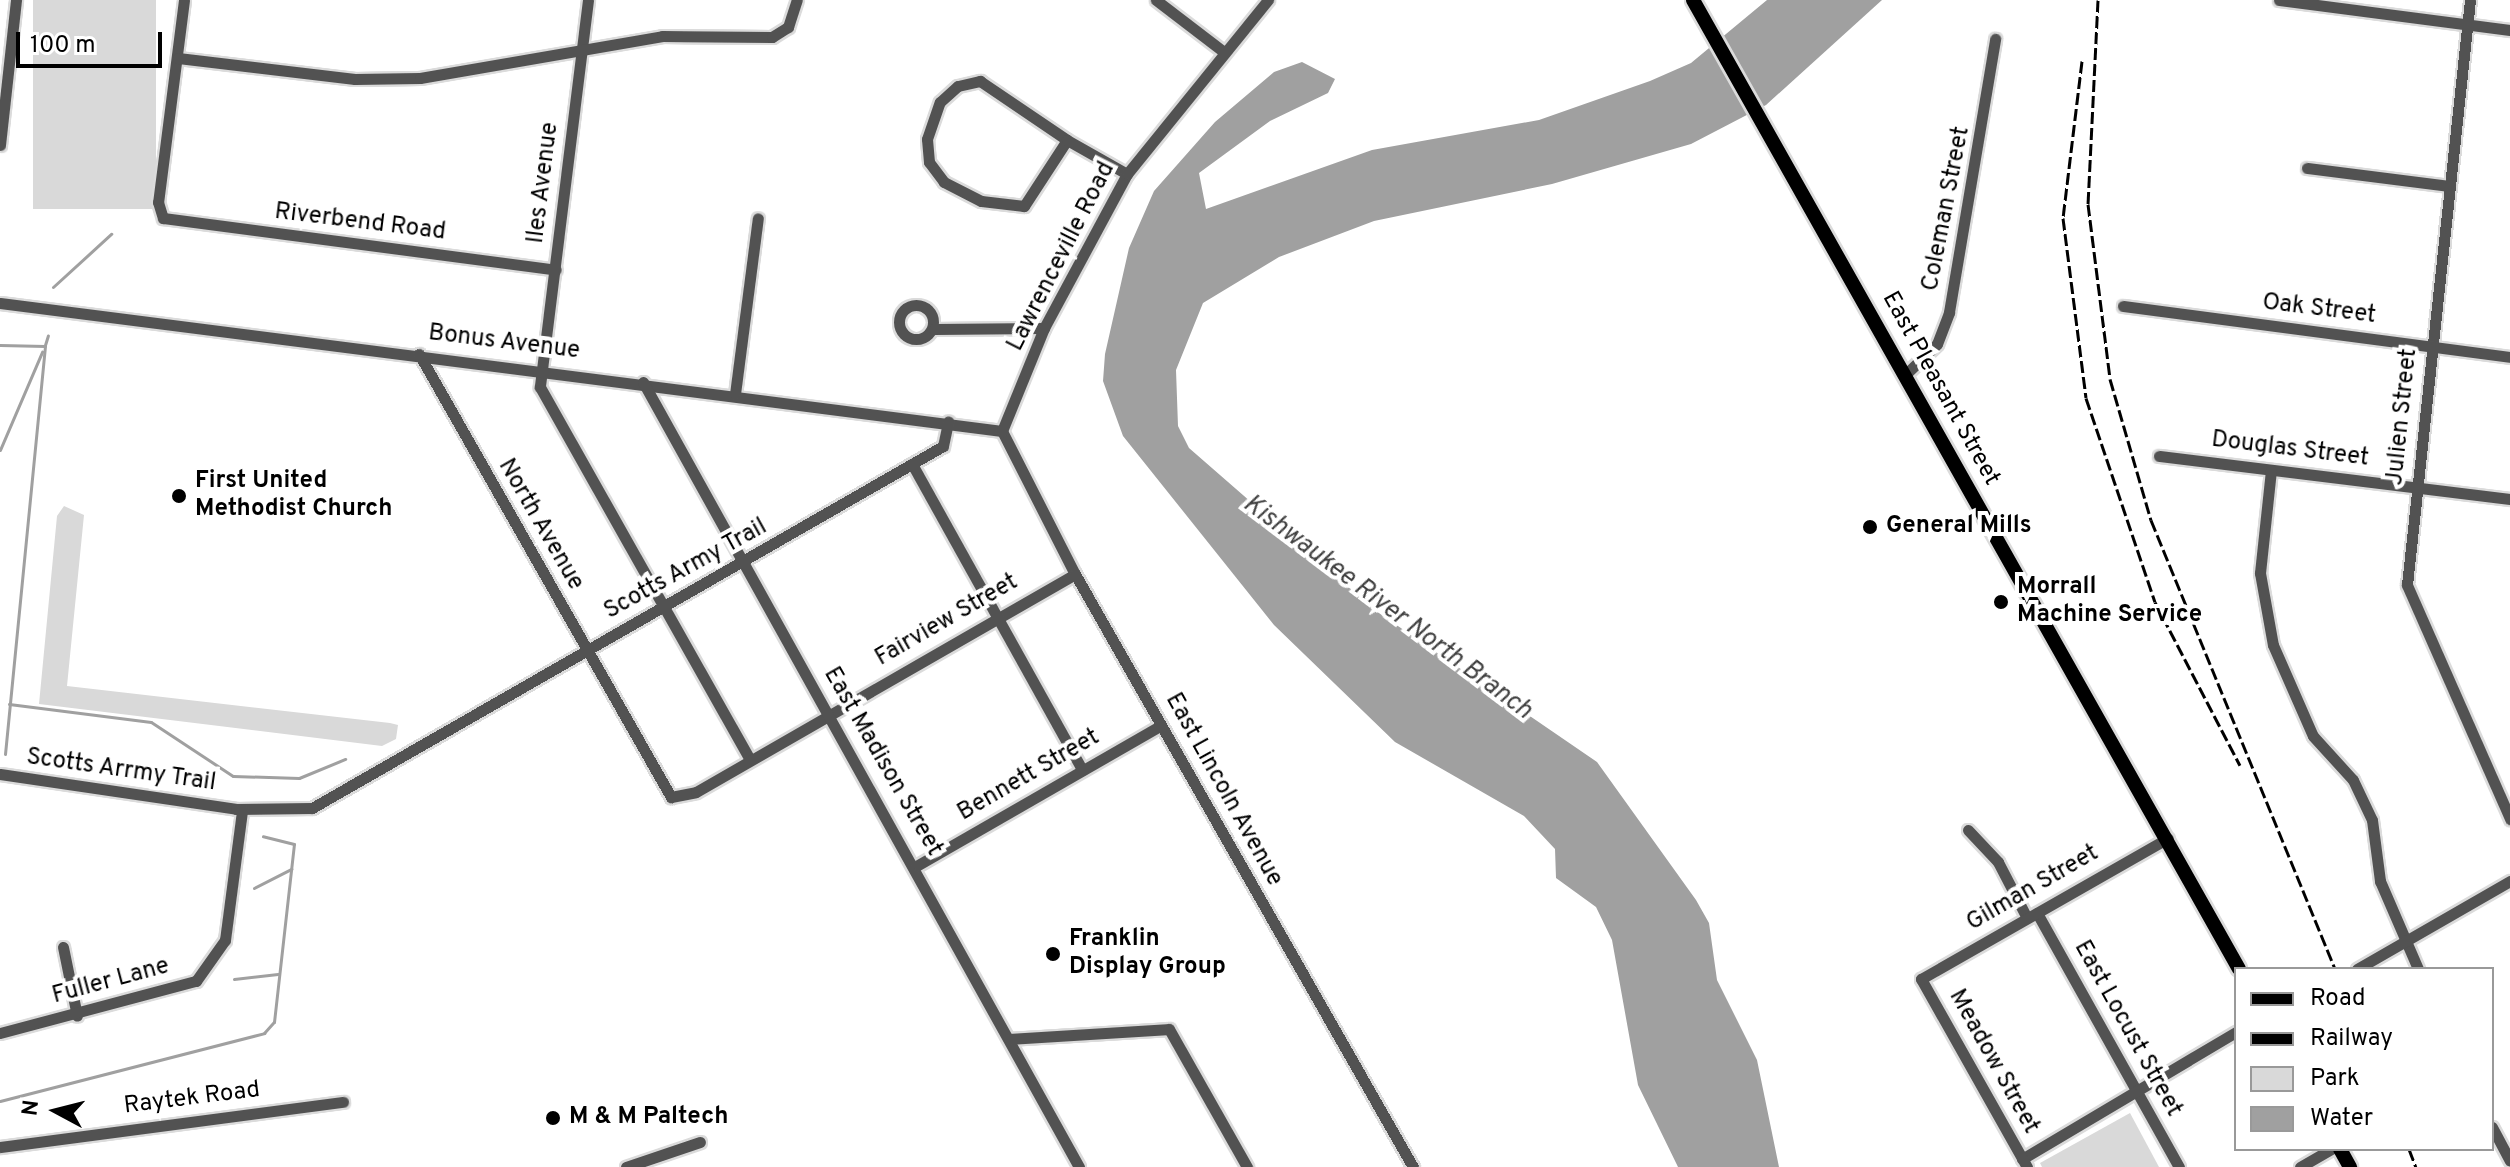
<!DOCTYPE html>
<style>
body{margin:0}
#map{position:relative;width:2510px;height:1167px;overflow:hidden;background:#fff;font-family:Overpass,sans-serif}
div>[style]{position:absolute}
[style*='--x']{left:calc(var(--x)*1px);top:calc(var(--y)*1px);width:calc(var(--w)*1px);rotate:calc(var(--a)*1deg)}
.green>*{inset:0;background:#d9d9d9;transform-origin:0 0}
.water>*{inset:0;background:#a0a0a0}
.stream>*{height:3px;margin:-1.5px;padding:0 1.5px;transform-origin:1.5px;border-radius:1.5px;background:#a0a0a0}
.roads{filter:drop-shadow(2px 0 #dbdbdb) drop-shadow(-2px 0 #dbdbdb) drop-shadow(0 2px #dbdbdb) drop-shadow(0 -2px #dbdbdb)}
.minor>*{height:11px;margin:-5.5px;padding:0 5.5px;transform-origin:5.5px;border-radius:5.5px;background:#525252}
.minor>.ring{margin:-5.5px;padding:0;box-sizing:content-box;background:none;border:11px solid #525252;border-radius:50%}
.major>*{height:14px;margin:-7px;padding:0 7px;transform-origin:7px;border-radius:7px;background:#000}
.rail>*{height:3px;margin-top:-1.5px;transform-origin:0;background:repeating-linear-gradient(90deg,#000 0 12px,transparent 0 16px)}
.dots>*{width:22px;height:22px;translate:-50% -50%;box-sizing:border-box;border:4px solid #fff;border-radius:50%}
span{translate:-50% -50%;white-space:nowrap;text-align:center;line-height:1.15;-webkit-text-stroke:8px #fff;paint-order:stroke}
.street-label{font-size:24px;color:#000}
.poi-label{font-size:24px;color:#000;font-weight:700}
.left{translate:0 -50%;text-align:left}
.water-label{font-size:26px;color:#414141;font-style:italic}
.legend{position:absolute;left:2234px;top:967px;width:260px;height:184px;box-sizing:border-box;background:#fff;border:2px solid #999;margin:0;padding:10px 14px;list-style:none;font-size:24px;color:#000}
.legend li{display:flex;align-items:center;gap:16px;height:40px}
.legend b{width:40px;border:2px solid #999}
.north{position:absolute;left:16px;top:1071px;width:80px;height:80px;-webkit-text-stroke:6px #fff;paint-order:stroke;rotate:277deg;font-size:22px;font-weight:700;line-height:32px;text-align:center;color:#000}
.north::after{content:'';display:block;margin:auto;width:28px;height:36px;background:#000;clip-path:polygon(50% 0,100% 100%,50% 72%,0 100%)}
.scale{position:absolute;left:16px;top:32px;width:146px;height:36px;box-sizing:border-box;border:4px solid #000;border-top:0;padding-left:10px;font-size:24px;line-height:28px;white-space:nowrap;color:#000;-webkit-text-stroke:6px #fff;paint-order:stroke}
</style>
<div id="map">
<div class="green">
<div style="left:33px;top:0;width:123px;height:209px"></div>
<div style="clip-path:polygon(64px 506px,84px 515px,67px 686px,390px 723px,398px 725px,396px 739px,382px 746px,39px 704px,57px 516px)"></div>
<div style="clip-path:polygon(2130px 1113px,2159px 1167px,2042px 1167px,2040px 1163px)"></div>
</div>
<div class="water">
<div style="clip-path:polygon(1767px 0,1882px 0,1766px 105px,1691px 144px,1552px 184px,1374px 221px,1279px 257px,1203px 303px,1176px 370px,1178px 426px,1189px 448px,1376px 611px,1597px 762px,1696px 900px,1709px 923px,1717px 980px,1757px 1060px,1779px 1167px,1678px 1167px,1638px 1085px,1612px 940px,1596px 907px,1556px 878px,1555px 849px,1524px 816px,1395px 742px,1274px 625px,1123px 436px,1103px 381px,1105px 354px,1129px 248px,1154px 191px,1215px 122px,1274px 72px,1302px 62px,1335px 79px,1328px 93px,1270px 121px,1199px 173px,1206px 209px,1372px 150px,1539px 120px,1650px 81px,1691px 63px)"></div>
</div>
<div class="stream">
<div style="--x:53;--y:287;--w:79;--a:-42.4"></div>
<div style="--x:0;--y:345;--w:45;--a:1.3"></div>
<div style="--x:45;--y:345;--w:10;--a:-73"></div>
<div style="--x:0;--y:450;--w:107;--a:-66.8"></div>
<div style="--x:9;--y:704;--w:143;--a:7.2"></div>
<div style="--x:151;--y:722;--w:98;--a:33.4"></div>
<div style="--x:233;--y:776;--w:66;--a:1.7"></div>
<div style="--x:299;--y:778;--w:50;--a:-22.4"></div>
<div style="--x:5;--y:754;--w:410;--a:-84.4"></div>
<div style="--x:254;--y:888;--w:42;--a:-27.2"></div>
<div style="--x:234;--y:979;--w:44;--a:-6.5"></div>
<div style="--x:0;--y:1101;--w:273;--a:-14.4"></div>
<div style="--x:264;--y:1033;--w:15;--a:-48"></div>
<div style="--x:274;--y:1022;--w:179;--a:-83.6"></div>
<div style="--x:294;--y:844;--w:32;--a:-166"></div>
</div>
<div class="roads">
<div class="minor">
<div style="--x:184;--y:0;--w:204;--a:97.3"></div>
<div style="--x:158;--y:202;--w:17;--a:73"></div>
<div style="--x:163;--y:218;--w:396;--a:7.5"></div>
<div style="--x:588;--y:0;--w:390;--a:97.1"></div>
<div style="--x:540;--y:387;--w:427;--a:60.6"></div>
<div style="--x:1156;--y:0;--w:86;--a:37.4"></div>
<div style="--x:2279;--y:0;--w:233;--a:7.4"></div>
<div style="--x:2470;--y:0;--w:588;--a:96.15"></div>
<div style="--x:2407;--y:585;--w:256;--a:66.2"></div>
<div style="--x:178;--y:58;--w:178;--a:6.8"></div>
<div style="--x:355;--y:79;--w:65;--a:-0.9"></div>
<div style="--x:420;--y:78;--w:246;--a:-9.8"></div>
<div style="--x:662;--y:36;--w:110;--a:0.5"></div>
<div style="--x:772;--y:37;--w:19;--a:-32"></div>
<div style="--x:788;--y:27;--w:28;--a:-72"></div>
<div style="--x:980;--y:81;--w:105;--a:34.1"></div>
<div style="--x:1067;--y:140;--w:79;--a:123.1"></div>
<div style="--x:1024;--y:206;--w:43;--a:-173.4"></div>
<div style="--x:981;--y:201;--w:42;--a:-152.8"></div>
<div style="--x:944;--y:182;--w:25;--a:-127"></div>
<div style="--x:929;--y:162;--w:23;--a:-95"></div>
<div style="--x:927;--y:139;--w:39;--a:-71"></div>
<div style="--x:940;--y:102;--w:24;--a:-42"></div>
<div style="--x:958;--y:86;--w:23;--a:-13"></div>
<div style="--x:1067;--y:140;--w:69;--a:29.5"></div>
<div style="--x:0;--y:145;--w:146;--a:-83.7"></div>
<div style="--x:2307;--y:168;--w:144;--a:7.2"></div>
<div style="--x:0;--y:303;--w:1010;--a:7.28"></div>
<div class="ring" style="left:899px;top:305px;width:23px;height:23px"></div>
<div style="--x:2123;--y:306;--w:390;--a:7.5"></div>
<div style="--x:934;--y:329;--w:110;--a:-0.5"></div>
<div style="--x:419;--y:354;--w:510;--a:60.37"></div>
<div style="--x:671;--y:797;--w:25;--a:-11"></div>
<div style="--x:696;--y:792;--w:437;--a:-29.9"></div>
<div style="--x:1908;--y:372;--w:40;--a:-44"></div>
<div style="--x:1937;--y:344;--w:34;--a:-69"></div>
<div style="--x:1949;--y:312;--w:277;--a:-80.4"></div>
<div style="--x:643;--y:382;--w:898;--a:60.95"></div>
<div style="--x:735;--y:394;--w:177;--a:-82.6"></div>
<div style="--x:1002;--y:431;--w:161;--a:63"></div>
<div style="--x:1075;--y:574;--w:683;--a:60.32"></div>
<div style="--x:1002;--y:431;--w:111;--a:-67.8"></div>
<div style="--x:1044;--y:328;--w:175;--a:-61.7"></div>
<div style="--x:1127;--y:174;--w:224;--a:-51"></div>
<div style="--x:2159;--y:456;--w:354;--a:7"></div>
<div style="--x:912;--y:464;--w:350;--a:60.9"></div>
<div style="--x:2271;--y:470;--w:104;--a:96.1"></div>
<div style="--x:2260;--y:573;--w:73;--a:79.8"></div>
<div style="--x:2273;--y:645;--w:99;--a:66.3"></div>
<div style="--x:2313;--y:736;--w:59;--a:47.7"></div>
<div style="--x:2353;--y:780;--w:44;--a:64.6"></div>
<div style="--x:2372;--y:820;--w:62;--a:82.5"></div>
<div style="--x:2380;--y:881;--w:96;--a:66.6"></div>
<div style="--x:0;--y:774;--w:239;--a:8.4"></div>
<div style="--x:236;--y:809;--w:76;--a:-0.8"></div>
<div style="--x:312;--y:808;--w:727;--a:-29.84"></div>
<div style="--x:943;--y:446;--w:25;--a:-78"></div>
<div style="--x:1968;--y:830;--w:44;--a:46.8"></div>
<div style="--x:1998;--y:862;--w:63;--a:62.6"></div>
<div style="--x:918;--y:865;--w:280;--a:-29.9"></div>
<div style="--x:2037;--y:913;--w:291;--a:60.8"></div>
<div style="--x:63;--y:947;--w:70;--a:78.5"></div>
<div style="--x:2357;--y:969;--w:177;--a:-29.9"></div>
<div style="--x:0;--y:1033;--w:203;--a:-14.9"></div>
<div style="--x:196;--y:981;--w:50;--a:-54.7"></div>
<div style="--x:225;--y:940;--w:131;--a:-82.5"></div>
<div style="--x:1010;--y:1039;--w:159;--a:-3.6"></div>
<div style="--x:1169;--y:1029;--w:159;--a:60.5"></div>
<div style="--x:2492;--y:1127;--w:38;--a:62"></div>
<div style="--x:0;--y:1147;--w:346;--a:-7.5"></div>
<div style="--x:2022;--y:1159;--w:249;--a:-30.7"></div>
<div style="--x:626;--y:1167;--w:78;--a:-18.7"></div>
<div style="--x:2027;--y:1167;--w:216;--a:-119.4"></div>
<div style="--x:1921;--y:979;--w:284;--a:-29.7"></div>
<div style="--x:2300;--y:1167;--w:36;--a:-30"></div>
</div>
<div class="major">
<div style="--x:1693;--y:0;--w:1112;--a:60.6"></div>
<div style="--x:2340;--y:1149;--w:21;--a:61"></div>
</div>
</div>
<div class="rail">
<div style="--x:2098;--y:0;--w:204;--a:92.8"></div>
<div style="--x:2088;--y:204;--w:176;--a:82.8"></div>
<div style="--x:2110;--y:379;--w:147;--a:73.8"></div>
<div style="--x:2151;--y:520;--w:485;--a:67.7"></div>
<div style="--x:2082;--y:61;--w:158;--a:96.9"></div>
<div style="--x:2063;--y:218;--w:181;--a:82.7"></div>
<div style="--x:2086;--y:398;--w:215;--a:71.3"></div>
<div style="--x:2155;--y:602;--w:184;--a:62.5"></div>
<div style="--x:2409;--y:1149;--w:19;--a:69"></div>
</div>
<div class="dots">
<div style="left:179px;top:496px;background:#000"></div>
<div style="left:1870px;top:527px;background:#000"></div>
<div style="left:2001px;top:602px;background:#000"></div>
<div style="left:1053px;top:954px;background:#000"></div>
<div style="left:553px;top:1118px;background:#000"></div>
</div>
<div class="street-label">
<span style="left:544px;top:183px;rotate:-83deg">Iles Avenue</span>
<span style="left:1947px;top:209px;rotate:-79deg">Coleman Street</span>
<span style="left:360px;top:223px;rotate:7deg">Riverbend Road</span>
<span style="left:1062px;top:257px;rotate:-63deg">Lawrenceville Road</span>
<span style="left:2319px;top:310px;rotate:7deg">Oak Street</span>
<span style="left:504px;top:343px;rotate:7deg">Bonus Avenue</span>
<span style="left:1940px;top:389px;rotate:61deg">East Pleasant Street</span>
<span style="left:2403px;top:417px;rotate:-84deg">Julien Street</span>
<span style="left:2290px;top:450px;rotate:7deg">Douglas Street</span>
<span style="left:540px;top:525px;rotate:60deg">North Avenue</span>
<span style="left:686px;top:570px;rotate:-29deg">Scotts Army Trail</span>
<span style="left:947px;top:621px;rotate:-30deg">Fairview Street</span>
<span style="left:882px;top:762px;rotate:60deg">East Madison Street</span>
<span style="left:121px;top:771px;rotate:8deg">Scotts Arrmy Trail</span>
<span style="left:1029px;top:776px;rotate:-30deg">Bennett Street</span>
<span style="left:1223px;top:790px;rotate:61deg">East Lincoln Avenue</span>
<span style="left:2033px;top:889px;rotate:-30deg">Gilman Street</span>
<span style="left:111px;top:982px;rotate:-15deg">Fuller Lane</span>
<span style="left:2127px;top:1029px;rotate:61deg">East Locust Street</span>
<span style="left:1993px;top:1062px;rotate:61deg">Meadow Street</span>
<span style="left:192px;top:1099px;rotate:-7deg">Raytek Road</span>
</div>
<div class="poi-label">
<span class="left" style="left:195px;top:496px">First United<br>Methodist Church</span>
<span class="left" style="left:1886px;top:527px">General Mills</span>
<span class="left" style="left:2017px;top:602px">Morrall<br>Machine Service</span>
<span class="left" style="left:1069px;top:954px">Franklin<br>Display Group</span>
<span class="left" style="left:569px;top:1118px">M &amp; M Paltech</span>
</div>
<div class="water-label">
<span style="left:1387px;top:608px;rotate:37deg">Kishwaukee River North Branch</span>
</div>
<ul class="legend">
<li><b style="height:10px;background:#000"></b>Road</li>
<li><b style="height:10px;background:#000"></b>Railway</li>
<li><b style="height:22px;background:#d9d9d9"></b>Park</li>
<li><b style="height:22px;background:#a0a0a0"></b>Water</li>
</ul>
<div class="north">N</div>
<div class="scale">100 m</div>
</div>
